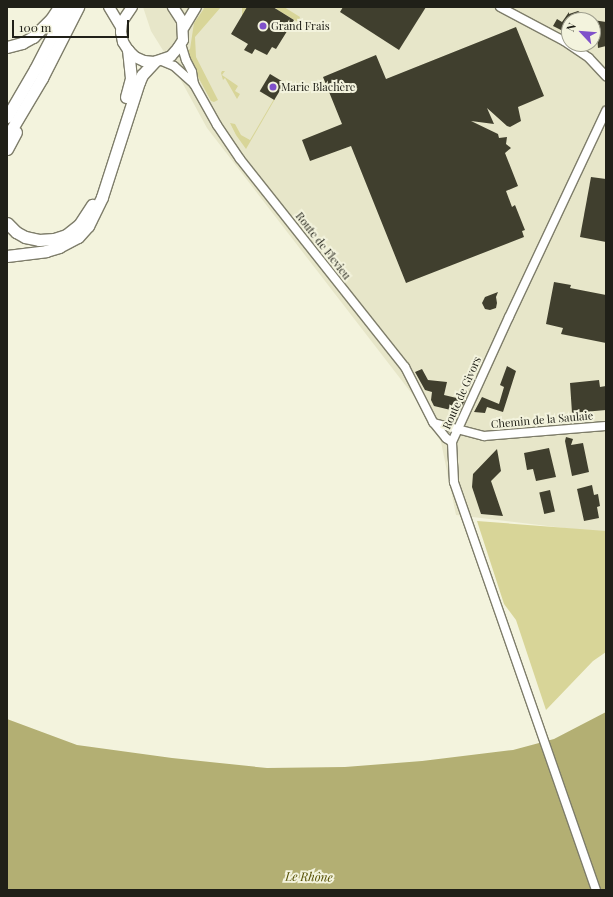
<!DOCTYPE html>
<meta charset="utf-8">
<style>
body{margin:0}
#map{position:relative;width:613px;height:897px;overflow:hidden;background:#f3f3dd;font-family:"Playfair Display",serif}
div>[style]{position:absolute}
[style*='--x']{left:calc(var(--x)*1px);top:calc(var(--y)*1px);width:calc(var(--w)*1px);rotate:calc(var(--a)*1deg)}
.built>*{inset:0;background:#e7e6c9}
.green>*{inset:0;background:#d8d598;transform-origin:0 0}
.water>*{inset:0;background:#b3af73}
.building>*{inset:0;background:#403f2e;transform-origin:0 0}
.roads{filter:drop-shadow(1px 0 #7e7d6a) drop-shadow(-1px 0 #7e7d6a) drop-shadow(0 1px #7e7d6a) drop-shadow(0 -1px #7e7d6a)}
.minor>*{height:8px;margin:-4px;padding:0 4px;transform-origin:4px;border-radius:4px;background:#fff}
.major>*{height:10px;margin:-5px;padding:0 5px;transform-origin:5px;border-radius:5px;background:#fff}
.highway>*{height:11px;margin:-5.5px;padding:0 5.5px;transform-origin:5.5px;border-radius:5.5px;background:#fff}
.dots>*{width:11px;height:11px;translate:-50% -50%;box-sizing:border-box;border:2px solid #f3f3dd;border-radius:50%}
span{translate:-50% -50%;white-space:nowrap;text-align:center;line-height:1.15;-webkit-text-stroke:4px #f3f3dd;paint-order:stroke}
.poi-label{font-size:11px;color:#202018}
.left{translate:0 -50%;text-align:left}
.street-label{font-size:11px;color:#202018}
.water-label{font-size:12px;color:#544f02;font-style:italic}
.frame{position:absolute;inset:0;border:8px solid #202018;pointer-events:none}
.north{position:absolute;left:561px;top:12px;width:40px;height:40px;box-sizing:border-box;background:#f3f3dd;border:1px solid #9f9f8e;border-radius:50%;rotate:296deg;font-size:11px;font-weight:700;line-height:16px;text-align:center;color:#202018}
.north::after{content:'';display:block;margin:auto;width:14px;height:18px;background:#7f51ca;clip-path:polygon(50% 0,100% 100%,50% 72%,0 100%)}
.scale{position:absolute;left:12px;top:20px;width:117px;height:18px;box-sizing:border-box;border:2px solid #202018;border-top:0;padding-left:5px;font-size:12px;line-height:14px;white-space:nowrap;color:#202018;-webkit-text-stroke:3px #f3f3dd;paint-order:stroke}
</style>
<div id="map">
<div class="built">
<div style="clip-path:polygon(evenodd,143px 7px,606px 7px,606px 533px,456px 515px,441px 442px,416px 399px,207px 128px,177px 73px,151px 31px,143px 7px,569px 20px,593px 20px,593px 44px,569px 44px,569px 20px)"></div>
</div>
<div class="green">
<div style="clip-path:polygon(205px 7px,221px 7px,195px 37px,196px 57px,218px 100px,214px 102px,211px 101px,189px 60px,187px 51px,190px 49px,194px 23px)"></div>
<div style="left:242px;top:7px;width:5px;height:27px"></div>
<div style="clip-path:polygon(277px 7px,284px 7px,300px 17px,298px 22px,276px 9px)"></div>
<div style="clip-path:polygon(222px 71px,225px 71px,222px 75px,238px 86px,235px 91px,240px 94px,237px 99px,225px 78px,223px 80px,221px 73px)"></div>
<div style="clip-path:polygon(274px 99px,275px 99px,246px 149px,236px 135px,230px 123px,235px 124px,241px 135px,250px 140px)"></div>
<div style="clip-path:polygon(477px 521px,606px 531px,606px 652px,593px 661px,546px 710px,516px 620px,504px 604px)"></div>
</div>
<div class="water">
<div style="clip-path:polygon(606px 712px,606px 890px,7px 890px,7px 719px,77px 745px,172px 758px,267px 768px,345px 767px,422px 761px,513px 750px,554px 739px)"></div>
</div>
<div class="building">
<div style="clip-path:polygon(247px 7px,273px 7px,294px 20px,276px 49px,272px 47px,267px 55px,255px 49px,252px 54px,244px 50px,248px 44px,231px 34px)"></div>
<div style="clip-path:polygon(343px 7px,426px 7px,399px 50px,340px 12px)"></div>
<div style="clip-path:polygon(578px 11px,584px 15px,581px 20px,569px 20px,569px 34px,553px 26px,557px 19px,562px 22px,569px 12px,569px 14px)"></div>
<div style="clip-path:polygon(593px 20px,606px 22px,606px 46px,598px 48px,597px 36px,593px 35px)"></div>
<div style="clip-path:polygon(516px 27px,544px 96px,518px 107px,521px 121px,510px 127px,507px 126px,487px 108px,494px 124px,471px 121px,498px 134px,499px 138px,507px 137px,506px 144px,511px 148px,505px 153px,518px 186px,506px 191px,512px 207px,515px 205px,525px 230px,522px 231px,524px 237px,406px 283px,351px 146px,310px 161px,302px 140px,342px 124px,323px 77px,376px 55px,386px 79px)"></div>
<div style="left:270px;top:74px;width:17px;height:20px;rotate:31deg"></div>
<div style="clip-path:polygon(591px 177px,606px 179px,606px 242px,580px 237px)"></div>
<div style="clip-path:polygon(554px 282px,571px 285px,570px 288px,606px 295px,606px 343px,561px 334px,563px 328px,546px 324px)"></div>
<div style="clip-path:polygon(498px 292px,496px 297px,497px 303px,496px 308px,490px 310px,485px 309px,482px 303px,485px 297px)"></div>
<div style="clip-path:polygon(507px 366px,516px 371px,503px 412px,487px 407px,485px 413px,474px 412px,482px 397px,499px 404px,504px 387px,500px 385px)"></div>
<div style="clip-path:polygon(422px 369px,428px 380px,447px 382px,444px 395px,465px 400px,459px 412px,434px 406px,431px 400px,432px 392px,425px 390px,415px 372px)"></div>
<div style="clip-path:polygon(599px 380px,600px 387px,606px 386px,606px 410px,572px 413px,570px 383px)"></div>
<div style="clip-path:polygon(566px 437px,573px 439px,571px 445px,583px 443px,589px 472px,572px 476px,565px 441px)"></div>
<div style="clip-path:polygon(549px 448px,556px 477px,536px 481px,533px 469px,527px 470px,524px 453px)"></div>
<div style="clip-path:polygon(497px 449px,501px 471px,491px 481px,503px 516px,481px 514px,472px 487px,473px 474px)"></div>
<div style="clip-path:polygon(592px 485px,594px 495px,598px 494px,600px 506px,597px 507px,599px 518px,584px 521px,577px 489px)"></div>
<div style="left:550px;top:490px;width:22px;height:11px;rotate:77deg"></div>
</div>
<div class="roads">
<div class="minor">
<div style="--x:500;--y:7;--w:72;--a:28"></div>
<div style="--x:564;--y:41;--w:30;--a:34"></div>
<div style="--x:589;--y:58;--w:25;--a:47"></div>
<div style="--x:181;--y:44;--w:17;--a:73"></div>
<div style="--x:186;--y:60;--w:13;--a:63"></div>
<div style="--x:192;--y:72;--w:12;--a:81"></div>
<div style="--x:162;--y:61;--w:13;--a:23"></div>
<div style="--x:174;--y:66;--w:27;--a:42"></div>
<div style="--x:194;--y:84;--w:47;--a:60.7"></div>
<div style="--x:217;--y:125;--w:41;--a:55.9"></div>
<div style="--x:240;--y:159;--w:265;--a:51.6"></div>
<div style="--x:405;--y:367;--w:62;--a:63"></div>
<div style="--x:433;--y:422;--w:21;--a:51"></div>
<div style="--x:446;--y:438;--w:7;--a:34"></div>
<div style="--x:434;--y:423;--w:52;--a:14.6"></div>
<div style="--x:484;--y:436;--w:122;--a:-4.7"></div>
<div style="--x:596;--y:890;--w:432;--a:-109.2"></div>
<div style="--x:454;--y:482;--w:40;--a:-92.9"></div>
<div style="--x:452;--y:442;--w:137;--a:-65.5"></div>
<div style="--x:509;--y:317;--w:228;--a:-64.8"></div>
</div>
<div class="major">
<div style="--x:109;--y:7;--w:23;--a:59"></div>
<div style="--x:132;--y:7;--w:18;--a:124"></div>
<div style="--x:122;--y:22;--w:10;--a:96"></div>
<div style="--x:121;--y:32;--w:10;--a:79"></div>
<div style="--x:123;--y:42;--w:9;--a:58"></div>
<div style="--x:128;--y:50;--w:10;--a:45"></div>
<div style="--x:135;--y:57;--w:10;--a:24"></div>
<div style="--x:144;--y:61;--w:10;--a:6"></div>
<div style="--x:154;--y:62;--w:18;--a:-19"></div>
<div style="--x:171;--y:56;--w:11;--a:-49"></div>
<div style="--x:178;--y:48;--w:9;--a:-58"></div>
<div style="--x:183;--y:40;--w:19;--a:-93"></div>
<div style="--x:182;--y:21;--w:17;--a:-123"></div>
<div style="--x:184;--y:27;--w:23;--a:-59"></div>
</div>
<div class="highway">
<div style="--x:7;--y:47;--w:16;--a:-15"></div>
<div style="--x:22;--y:43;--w:13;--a:-29"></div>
<div style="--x:33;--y:37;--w:25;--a:-45"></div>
<div style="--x:51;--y:19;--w:14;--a:-56"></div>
<div style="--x:126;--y:97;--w:20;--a:-75"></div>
<div style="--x:131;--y:78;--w:28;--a:-96"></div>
<div style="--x:7;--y:117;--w:56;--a:-59.7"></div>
<div style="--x:35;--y:69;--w:70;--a:-62.7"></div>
<div style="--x:7;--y:137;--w:69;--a:-59.3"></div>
<div style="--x:42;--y:78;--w:80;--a:-63.1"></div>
<div style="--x:7;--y:149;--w:19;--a:-62"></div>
<div style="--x:7;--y:223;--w:13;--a:45"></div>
<div style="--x:16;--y:232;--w:10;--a:29"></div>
<div style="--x:25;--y:237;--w:14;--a:12"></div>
<div style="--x:39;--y:240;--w:15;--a:-4"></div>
<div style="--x:54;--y:239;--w:13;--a:-18"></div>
<div style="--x:66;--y:235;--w:16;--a:-38"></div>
<div style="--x:79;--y:225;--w:24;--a:-57"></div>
<div style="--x:7;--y:256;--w:39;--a:-7"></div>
<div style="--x:46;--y:251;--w:14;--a:-17"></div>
<div style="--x:59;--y:247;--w:21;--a:-28"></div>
<div style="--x:78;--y:237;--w:15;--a:-48"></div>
<div style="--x:88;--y:226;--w:32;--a:-64"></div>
<div style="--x:102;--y:197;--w:121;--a:-72.2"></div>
<div style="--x:139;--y:82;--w:8;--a:-67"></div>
<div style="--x:142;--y:75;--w:18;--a:-47"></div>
</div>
</div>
<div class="dots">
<div style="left:263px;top:26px;background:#7f51ca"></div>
<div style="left:273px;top:87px;background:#7f51ca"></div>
</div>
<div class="poi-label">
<span class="left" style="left:271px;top:26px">Grand Frais</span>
<span class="left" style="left:281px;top:87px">Marie Blachère</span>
</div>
<div class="street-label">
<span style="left:323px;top:246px;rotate:52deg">Route de Flevieu</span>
<span style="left:462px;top:393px;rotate:-66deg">Route de Givors</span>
<span style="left:542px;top:420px;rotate:-5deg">Chemin de la Saulaie</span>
</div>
<div class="water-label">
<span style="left:309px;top:877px;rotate:1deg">Le Rhône</span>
</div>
<div class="frame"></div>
<div class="north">N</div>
<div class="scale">100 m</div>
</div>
